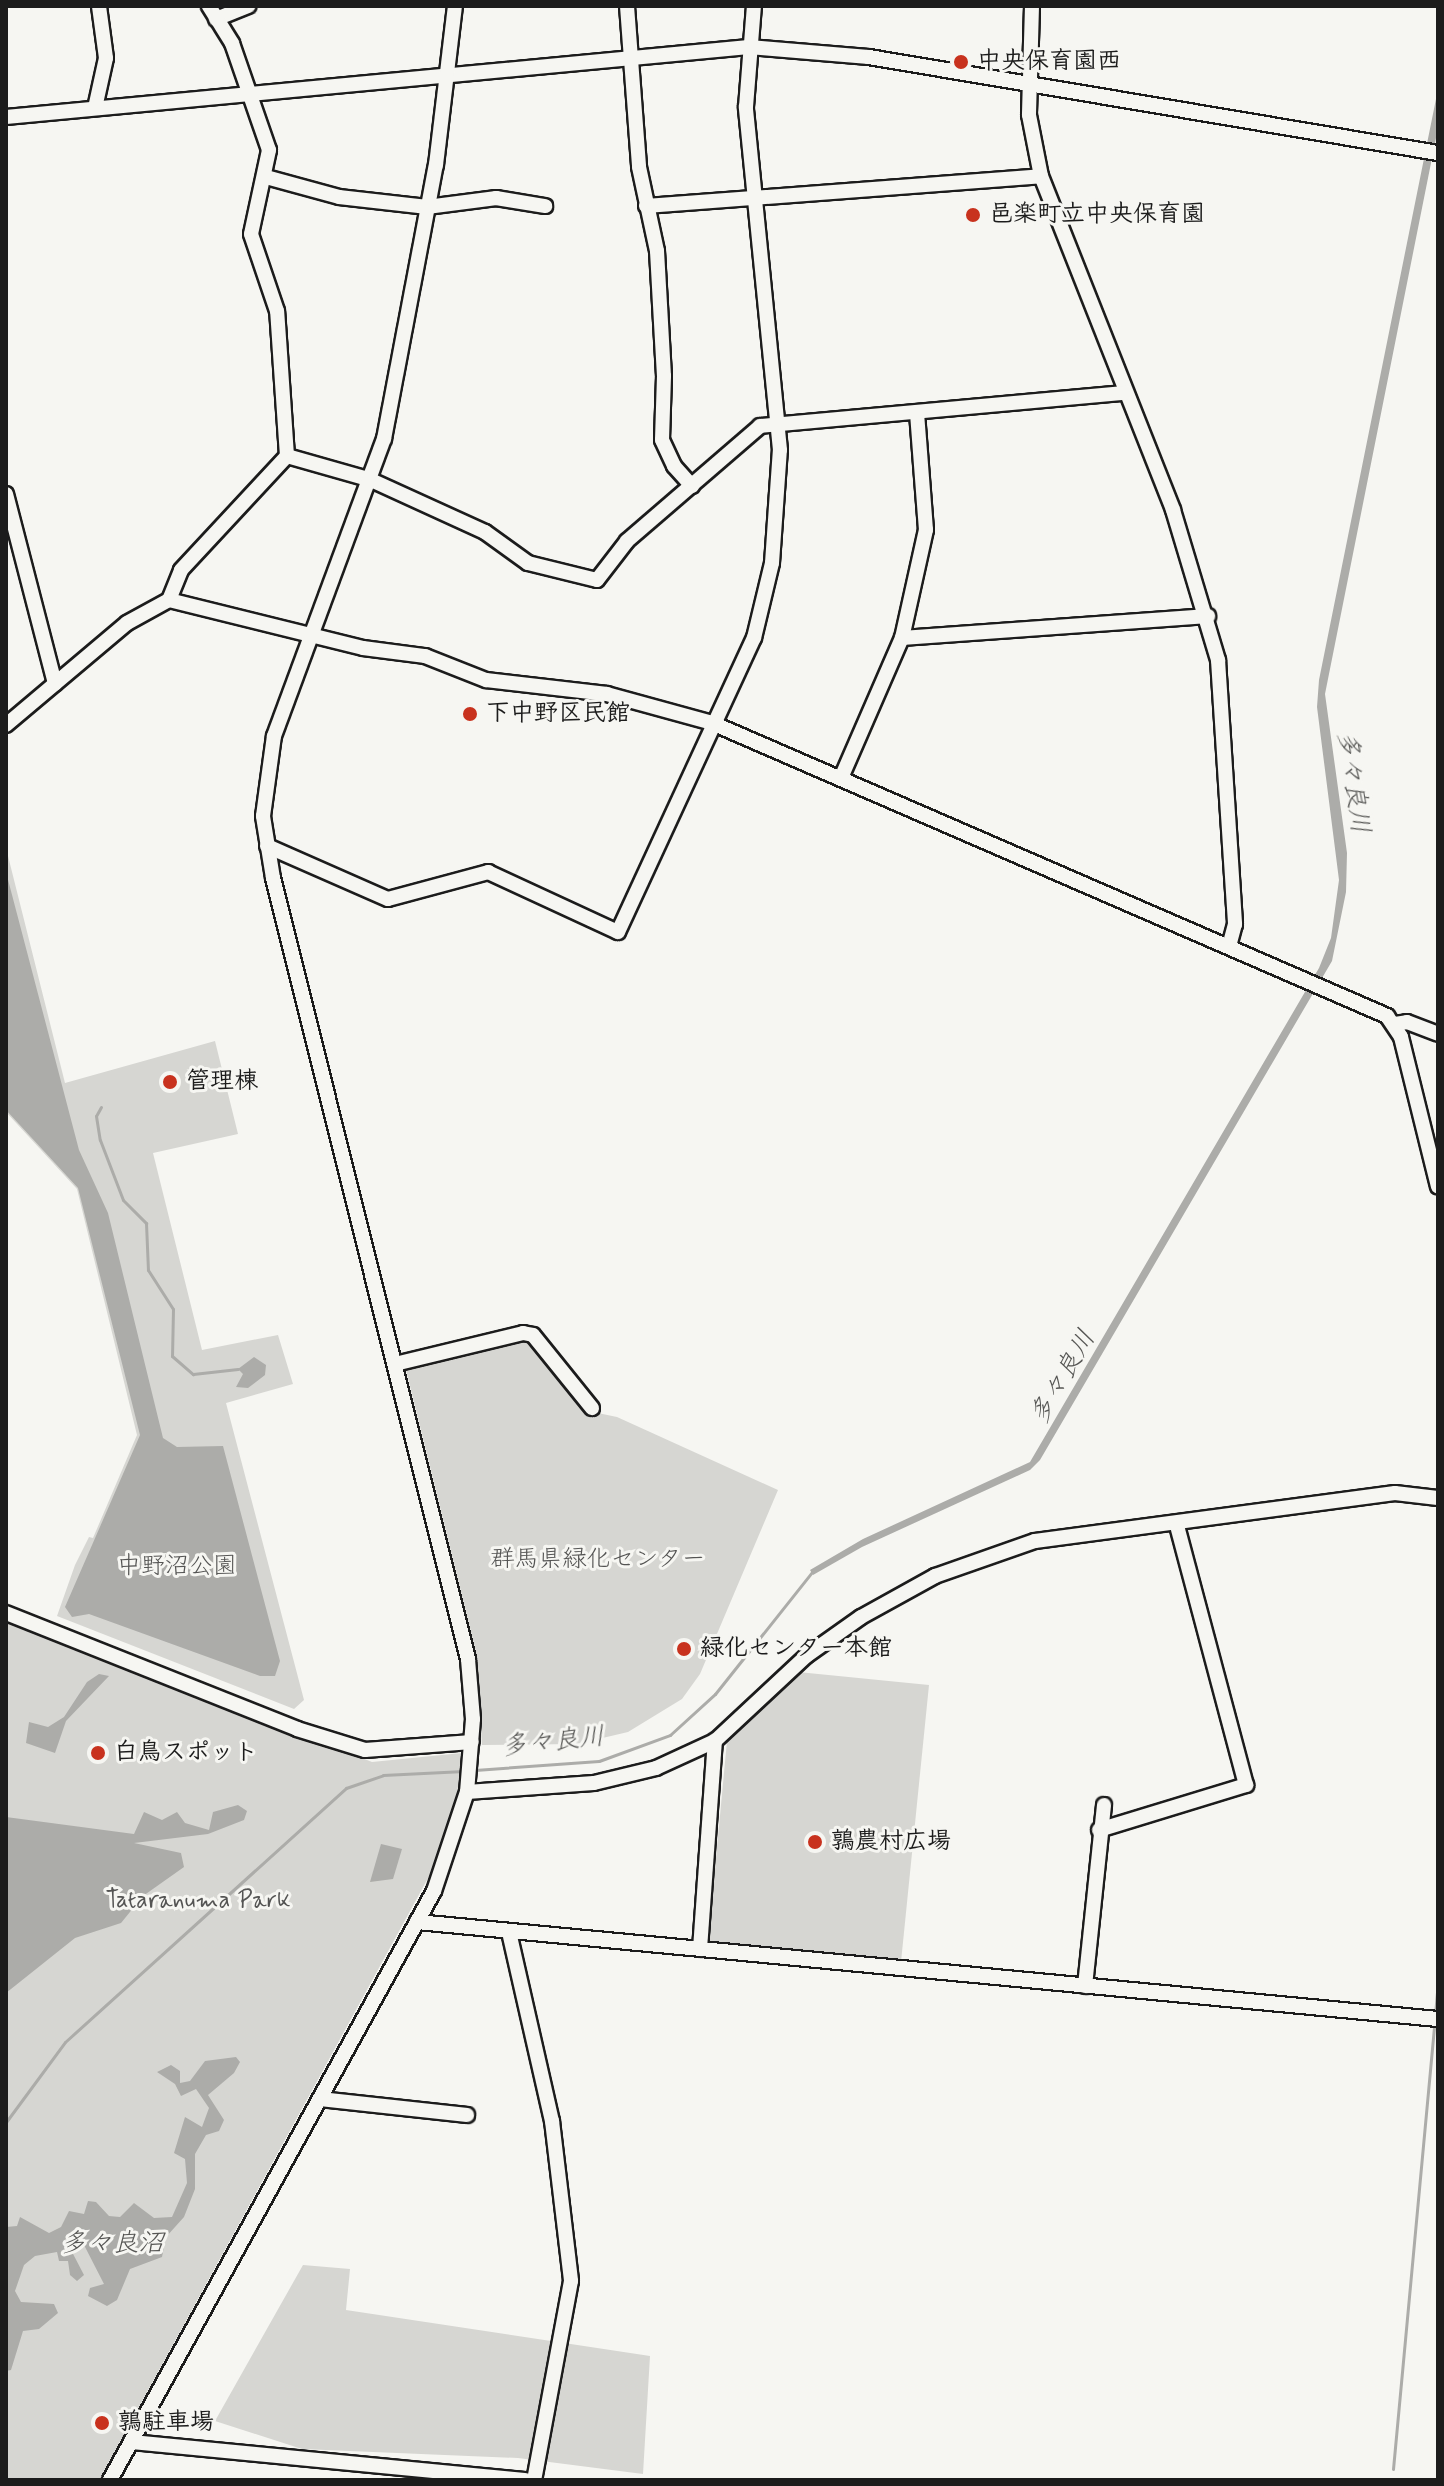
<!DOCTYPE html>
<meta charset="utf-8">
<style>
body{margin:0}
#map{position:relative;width:1444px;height:2486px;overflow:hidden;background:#f6f6f2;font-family:Mynerve,"Klee One",sans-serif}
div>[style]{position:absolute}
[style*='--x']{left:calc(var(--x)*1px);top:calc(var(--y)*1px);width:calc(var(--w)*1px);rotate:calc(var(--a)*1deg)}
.green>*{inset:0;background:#d6d6d2}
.water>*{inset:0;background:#acaca9}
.stream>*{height:3px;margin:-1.5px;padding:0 1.5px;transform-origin:1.5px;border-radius:1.5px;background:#acaca9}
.roads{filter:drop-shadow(2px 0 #1c1c1c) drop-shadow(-2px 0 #1c1c1c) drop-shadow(0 2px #1c1c1c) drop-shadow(0 -2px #1c1c1c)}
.minor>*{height:14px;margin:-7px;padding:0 7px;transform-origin:7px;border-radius:7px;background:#f6f6f2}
.dots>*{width:22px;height:22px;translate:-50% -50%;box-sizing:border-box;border:4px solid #f6f6f2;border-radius:50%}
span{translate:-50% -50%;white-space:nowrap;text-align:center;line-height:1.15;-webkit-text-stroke:6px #f6f6f2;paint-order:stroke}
.poi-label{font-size:24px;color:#1c1c1c;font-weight:700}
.left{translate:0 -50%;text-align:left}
.park-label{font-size:24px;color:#545453}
.water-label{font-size:26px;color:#565654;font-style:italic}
.frame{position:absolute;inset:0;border:8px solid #1c1c1c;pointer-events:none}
</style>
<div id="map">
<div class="green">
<div style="clip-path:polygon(6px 848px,65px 1083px,215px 1041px,238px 1134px,153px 1153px,202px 1350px,278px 1335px,293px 1384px,226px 1403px,304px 1700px,294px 1709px,57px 1616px,75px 1565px,89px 1537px,93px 1538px,137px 1435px,77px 1189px,6px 1112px)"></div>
<div style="clip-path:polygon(523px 1338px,588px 1411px,617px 1417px,778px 1490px,700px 1674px,682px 1699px,628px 1732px,577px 1744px,482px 1745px,476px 1652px,405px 1366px)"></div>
<div style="clip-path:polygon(6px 1617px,372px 1762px,462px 1753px,456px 1803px,433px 1869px,99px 2480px,6px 2480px)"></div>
<div style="clip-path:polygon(798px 1672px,929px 1685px,901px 1962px,708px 1943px,727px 1741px)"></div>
<div style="clip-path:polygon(303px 2265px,350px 2269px,346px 2310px,650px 2356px,643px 2474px,518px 2458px,302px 2449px,215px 2421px)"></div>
</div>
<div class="water">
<div style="clip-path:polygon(1438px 89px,1438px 128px,1325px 694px,1347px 853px,1346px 892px,1332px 961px,1040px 1460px,1030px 1470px,862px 1547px,813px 1575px,810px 1570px,863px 1539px,1030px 1462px,1319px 968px,1331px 938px,1339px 880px,1317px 707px,1319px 680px)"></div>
<div style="clip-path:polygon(6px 872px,79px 1150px,108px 1213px,163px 1438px,177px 1447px,223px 1446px,280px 1661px,275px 1676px,260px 1676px,89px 1614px,72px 1617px,65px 1607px,140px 1435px,78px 1188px,6px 1110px)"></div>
<div style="clip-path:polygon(254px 1357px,266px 1365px,265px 1375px,248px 1388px,236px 1387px,243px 1374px,238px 1369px)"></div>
<div style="clip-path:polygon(99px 1674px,109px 1676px,66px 1721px,55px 1753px,26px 1743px,29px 1722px,48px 1727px,64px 1717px,87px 1682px)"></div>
<div style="clip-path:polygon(238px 1805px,247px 1811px,244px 1820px,208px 1834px,134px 1843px,181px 1853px,184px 1867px,143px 1896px,121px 1923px,75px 1938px,6px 1993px,6px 1817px,134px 1834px,144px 1812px,162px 1820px,177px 1812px,185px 1823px,209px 1830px,213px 1812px)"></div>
<div style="clip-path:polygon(381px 1844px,402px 1849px,393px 1879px,370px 1882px)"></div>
<div style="clip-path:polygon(236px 2057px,240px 2062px,234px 2073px,208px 2095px,224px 2120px,219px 2131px,206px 2135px,195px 2154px,195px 2189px,184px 2217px,166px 2237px,162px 2257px,130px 2269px,117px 2300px,107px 2306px,88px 2296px,90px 2288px,104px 2284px,83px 2243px,71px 2250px,84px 2275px,77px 2281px,70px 2275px,68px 2261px,59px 2261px,57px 2252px,35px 2256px,24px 2265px,15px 2291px,21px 2302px,54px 2304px,58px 2313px,39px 2329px,23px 2331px,11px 2370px,6px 2371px,6px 2227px,17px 2226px,20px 2217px,49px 2233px,61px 2227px,69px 2211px,84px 2214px,88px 2201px,96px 2202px,109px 2216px,120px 2217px,134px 2203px,154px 2218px,172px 2217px,187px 2183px,185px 2159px,174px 2153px,185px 2117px,202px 2127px,209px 2108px,196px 2089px,181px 2096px,175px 2084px,157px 2072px,171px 2065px,180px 2071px,180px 2083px,190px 2081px,205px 2061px)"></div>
</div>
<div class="stream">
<div style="--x:101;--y:1107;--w:10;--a:119"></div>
<div style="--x:96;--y:1116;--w:24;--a:81"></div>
<div style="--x:100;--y:1140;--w:64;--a:69"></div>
<div style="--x:123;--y:1200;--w:33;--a:45"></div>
<div style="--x:146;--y:1223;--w:47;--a:87.6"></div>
<div style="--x:148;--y:1270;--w:46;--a:57.3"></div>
<div style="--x:173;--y:1309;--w:47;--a:91.2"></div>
<div style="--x:172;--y:1356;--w:28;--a:41"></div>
<div style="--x:193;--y:1374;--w:45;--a:-6.3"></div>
<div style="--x:475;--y:1770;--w:124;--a:-4.2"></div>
<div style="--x:599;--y:1761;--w:76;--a:-20.1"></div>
<div style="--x:670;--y:1735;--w:61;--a:-42.3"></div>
<div style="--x:715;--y:1694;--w:156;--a:-51.5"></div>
<div style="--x:1435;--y:2015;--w:32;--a:-85"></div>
<div style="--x:6;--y:2122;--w:99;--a:-53.6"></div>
<div style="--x:65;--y:2042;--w:379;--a:-42.1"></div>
<div style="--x:346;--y:1788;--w:39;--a:-19"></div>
<div style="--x:383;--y:1775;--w:81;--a:-2.8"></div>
<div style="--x:1393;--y:2469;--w:448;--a:-84.7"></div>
</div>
<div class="roads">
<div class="minor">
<div style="--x:627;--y:6;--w:161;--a:85.7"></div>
<div style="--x:639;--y:167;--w:86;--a:77.9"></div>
<div style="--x:657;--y:251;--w:125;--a:86.8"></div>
<div style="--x:664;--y:376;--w:64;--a:91.8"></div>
<div style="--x:662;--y:440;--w:29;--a:65"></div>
<div style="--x:674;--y:466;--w:27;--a:48"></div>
<div style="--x:1032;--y:6;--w:109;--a:91.6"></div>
<div style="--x:1029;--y:115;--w:62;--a:78.9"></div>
<div style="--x:1041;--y:176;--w:359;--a:68.4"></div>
<div style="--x:1173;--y:510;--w:157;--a:73.3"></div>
<div style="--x:1218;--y:660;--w:265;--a:86.3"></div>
<div style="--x:1235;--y:924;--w:23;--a:105"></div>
<div style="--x:216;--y:19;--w:35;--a:-22"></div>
<div style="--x:95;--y:108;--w:51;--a:-77.6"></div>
<div style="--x:106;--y:58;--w:52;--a:-97.7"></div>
<div style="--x:6;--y:117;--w:746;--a:-5.38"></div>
<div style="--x:749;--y:47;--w:120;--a:4.8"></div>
<div style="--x:869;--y:57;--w:577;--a:9.58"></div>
<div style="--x:266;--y:177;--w:76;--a:15.3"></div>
<div style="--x:339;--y:197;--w:89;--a:6.5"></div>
<div style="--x:427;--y:207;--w:70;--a:-7.4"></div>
<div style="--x:496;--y:198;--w:50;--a:9.3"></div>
<div style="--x:646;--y:206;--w:396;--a:-4.3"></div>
<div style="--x:287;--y:456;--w:87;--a:15.9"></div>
<div style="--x:371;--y:480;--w:125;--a:24.5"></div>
<div style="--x:485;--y:532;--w:53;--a:35.8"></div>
<div style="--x:528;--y:563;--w:71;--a:13.8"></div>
<div style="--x:597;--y:580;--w:49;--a:-52.4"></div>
<div style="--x:627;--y:541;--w:176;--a:-40.8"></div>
<div style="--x:760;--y:426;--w:367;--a:-5.2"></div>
<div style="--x:6;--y:494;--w:196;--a:75.5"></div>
<div style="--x:169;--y:600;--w:32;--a:-68"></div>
<div style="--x:181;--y:570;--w:156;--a:-47.1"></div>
<div style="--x:287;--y:456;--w:145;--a:-93.9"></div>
<div style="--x:277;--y:311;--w:81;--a:-108.7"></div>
<div style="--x:251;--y:234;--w:86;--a:-77.9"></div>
<div style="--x:269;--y:150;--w:113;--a:-109.1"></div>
<div style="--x:232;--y:43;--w:44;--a:-121.9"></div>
<div style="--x:902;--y:638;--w:307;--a:-4.1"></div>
<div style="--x:6;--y:725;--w:158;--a:-40.1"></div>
<div style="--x:127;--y:623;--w:48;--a:-28.7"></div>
<div style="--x:169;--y:600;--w:200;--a:13.9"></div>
<div style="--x:363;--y:648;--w:63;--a:7.4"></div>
<div style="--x:425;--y:656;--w:66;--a:21.5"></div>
<div style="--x:486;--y:680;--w:122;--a:6.6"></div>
<div style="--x:607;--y:694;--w:109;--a:15.4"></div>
<div style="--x:712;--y:723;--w:736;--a:23.46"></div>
<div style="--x:1387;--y:1016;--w:25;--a:56"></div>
<div style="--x:1401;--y:1037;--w:154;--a:76.1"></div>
<div style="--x:841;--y:778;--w:153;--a:-66.5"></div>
<div style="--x:902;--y:638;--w:111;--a:-77.5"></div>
<div style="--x:926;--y:530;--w:118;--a:-94.4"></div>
<div style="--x:267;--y:846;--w:132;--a:23.7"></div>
<div style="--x:388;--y:899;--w:104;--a:-15.1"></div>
<div style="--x:488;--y:872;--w:143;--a:24.8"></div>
<div style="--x:618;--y:932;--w:324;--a:-65.2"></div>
<div style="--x:754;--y:638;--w:77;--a:-76.5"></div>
<div style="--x:772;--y:563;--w:113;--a:-86"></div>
<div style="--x:780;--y:450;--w:345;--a:-95.7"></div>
<div style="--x:746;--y:107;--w:101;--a:-85.5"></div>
<div style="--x:1395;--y:1024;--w:12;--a:-9"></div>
<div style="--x:1407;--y:1022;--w:33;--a:21"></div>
<div style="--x:395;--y:1364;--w:132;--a:-13.6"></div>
<div style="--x:523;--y:1333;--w:10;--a:11"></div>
<div style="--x:533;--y:1335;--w:94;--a:51.1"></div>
<div style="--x:6;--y:1613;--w:313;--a:21.7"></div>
<div style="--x:297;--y:1729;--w:71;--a:17.2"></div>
<div style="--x:365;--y:1750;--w:107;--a:-4.3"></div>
<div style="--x:467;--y:1792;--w:127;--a:-4.1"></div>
<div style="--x:594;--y:1783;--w:64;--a:-13.6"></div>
<div style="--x:656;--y:1768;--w:65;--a:-24.6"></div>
<div style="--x:715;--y:1741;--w:125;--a:-43"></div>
<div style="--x:806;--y:1656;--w:67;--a:-35.3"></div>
<div style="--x:861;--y:1617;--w:85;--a:-29"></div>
<div style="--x:935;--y:1576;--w:106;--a:-19.3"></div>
<div style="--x:1035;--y:1541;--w:363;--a:-7.6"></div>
<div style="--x:1395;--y:1493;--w:43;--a:6.6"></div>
<div style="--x:1099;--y:1830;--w:154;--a:-17"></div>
<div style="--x:1246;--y:1785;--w:268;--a:-104.9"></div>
<div style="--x:417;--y:1922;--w:1026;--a:5.43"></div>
<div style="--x:509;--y:1932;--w:194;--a:77.2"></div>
<div style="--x:552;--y:2121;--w:161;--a:83.2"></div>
<div style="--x:571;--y:2281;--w:202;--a:100.5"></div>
<div style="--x:700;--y:1949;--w:209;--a:-85.9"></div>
<div style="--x:1085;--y:1986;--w:182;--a:-84"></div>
<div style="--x:320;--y:2099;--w:148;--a:6.2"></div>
<div style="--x:131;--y:2442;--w:396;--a:5.5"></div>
<div style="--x:110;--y:2480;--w:672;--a:-61.19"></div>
<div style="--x:434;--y:1891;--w:104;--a:-71.6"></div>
<div style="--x:467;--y:1792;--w:73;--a:-85.3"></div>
<div style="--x:473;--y:1719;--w:60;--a:-94.8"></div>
<div style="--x:468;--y:1659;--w:805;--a:-104.02"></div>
<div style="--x:273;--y:878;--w:63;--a:-99.2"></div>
<div style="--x:263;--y:816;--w:81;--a:-82.2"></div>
<div style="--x:274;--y:736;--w:317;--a:-69.7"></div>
<div style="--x:384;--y:439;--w:279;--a:-79.3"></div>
<div style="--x:436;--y:165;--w:160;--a:-83.2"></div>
</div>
</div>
<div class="dots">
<div style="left:961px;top:62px;background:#c8321e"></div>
<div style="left:973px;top:215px;background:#c8321e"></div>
<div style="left:470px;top:714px;background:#c8321e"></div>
<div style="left:170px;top:1082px;background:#c8321e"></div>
<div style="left:684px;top:1649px;background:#c8321e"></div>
<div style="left:98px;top:1753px;background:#c8321e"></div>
<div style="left:815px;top:1842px;background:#c8321e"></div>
<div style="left:102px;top:2423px;background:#c8321e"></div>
</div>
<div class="poi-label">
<span class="left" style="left:977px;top:62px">中央保育園西</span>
<span class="left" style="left:989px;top:215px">邑楽町立中央保育園</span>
<span class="left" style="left:486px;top:714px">下中野区民館</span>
<span class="left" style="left:186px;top:1082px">管理棟</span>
<span class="left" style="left:700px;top:1649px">緑化センター本館</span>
<span class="left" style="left:114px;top:1753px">白鳥スポット</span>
<span class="left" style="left:831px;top:1842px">鶉農村広場</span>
<span class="left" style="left:118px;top:2423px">鶉駐車場</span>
</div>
<div class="park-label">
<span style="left:598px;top:1560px">群馬県緑化センター</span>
<span style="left:177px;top:1567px">中野沼公園</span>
<span style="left:198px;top:1901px">Tataranuma Park</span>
</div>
<div class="water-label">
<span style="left:1352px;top:782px;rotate:82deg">多々良川</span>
<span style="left:1064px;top:1378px;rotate:-60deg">多々良川</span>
<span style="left:553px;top:1743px;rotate:-6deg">多々良川</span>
<span style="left:112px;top:2245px">多々良沼</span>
</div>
<div class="frame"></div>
</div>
